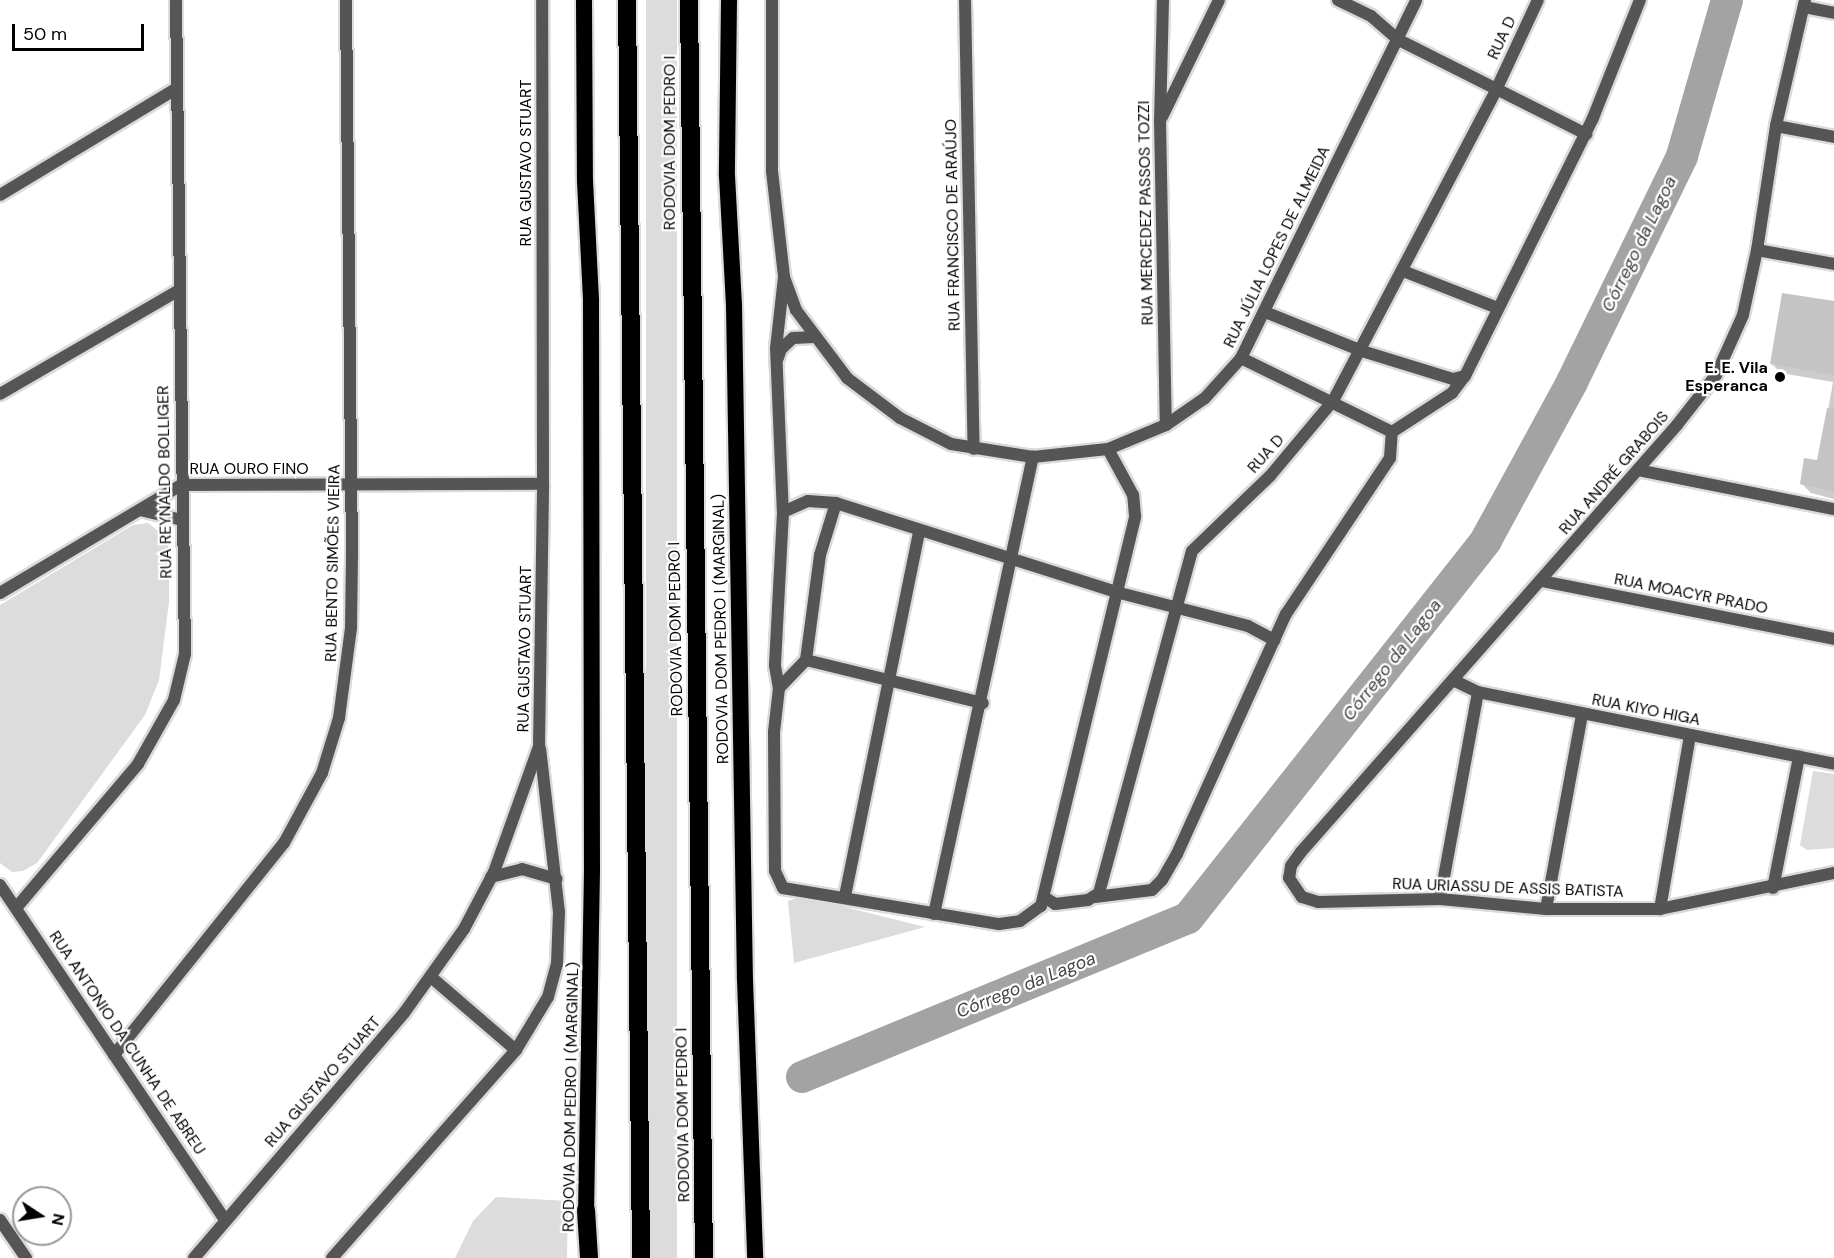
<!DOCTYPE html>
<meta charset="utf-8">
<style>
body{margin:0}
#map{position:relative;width:1834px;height:1258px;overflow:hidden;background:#fff;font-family:"DM Sans",sans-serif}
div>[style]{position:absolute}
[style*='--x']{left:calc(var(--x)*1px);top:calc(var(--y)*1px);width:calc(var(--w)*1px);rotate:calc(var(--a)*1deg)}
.green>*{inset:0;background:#dcdcdc;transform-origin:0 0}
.shadow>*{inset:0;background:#0003}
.river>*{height:32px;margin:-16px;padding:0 16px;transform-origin:16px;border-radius:16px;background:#a3a3a3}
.building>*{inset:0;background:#c4c4c4}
.roads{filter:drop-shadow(2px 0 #dbdbdb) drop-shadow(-2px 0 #dbdbdb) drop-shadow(0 2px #dbdbdb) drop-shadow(0 -2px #dbdbdb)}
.minor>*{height:12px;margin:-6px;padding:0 6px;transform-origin:6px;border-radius:6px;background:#555}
.tertiary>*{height:12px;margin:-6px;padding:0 6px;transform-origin:6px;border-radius:6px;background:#555}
.trunk>*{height:16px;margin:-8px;padding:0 8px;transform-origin:8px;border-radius:8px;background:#000}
.motorway>*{height:18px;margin:-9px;padding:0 9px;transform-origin:9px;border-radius:9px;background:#000}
.dots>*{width:16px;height:16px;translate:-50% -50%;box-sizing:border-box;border:3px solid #fff;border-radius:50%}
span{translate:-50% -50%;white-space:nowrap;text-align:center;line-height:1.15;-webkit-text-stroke:4.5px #fff;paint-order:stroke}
.street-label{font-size:16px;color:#000}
.poi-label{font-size:16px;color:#000;font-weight:700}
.right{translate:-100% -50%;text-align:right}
.water-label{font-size:18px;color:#444;font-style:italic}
.north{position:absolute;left:12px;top:1186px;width:60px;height:60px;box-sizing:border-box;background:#fff;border:2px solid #999;border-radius:50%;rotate:102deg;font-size:16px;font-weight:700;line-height:24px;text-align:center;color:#000}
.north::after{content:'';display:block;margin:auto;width:21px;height:27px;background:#000;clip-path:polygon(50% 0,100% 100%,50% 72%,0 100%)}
.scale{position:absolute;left:12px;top:24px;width:132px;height:27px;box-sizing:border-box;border:3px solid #000;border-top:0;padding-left:8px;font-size:18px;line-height:21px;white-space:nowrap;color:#000;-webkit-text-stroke:4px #fff;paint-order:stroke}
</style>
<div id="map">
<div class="green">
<div style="left:646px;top:0;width:31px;height:1258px"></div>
<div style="clip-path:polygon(148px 523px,165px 536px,169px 548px,169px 602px,159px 680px,145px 715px,37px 863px,23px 871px,12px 872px,0 863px,0 605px,133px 525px)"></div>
<div style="clip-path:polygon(1813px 771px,1834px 774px,1834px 848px,1807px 850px,1800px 845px)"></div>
<div style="clip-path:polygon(802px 896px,845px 907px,925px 927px,794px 963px,788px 901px)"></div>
<div style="clip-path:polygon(496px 1197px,568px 1201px,567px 1258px,455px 1258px,473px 1221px)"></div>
</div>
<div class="shadow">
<div style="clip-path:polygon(1834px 303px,1834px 499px,1811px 493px,1801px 483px,1819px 462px,1833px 382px,1781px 373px,1771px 363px)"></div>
</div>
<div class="river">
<div style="--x:802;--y:1077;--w:417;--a:-22.4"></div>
<div style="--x:1188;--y:918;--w:481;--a:-51.7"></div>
<div style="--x:1486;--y:540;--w:180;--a:-61.4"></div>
<div style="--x:1572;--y:382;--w:251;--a:-64"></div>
<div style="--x:1682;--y:156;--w:162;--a:-73.9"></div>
</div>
<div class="building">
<div style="clip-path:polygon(1782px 293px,1834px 301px,1834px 375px,1770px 364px)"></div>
<div style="clip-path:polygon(1827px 408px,1834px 409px,1834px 492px,1800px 484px,1804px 458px,1817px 460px)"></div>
</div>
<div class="roads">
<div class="minor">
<div style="--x:772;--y:0;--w:171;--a:90"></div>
<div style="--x:772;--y:171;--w:107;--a:83.5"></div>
<div style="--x:784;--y:277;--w:35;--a:70"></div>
<div style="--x:796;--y:310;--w:85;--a:53.1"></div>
<div style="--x:847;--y:378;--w:66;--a:37"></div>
<div style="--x:900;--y:418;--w:57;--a:27"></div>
<div style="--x:951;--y:444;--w:83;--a:9"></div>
<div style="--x:1033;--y:457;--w:75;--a:-6.1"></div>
<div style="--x:1108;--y:449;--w:63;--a:-22.5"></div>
<div style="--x:1166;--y:425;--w:47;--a:-34.7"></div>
<div style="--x:1205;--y:398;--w:54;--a:-48"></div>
<div style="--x:1241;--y:358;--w:398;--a:-63.9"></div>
<div style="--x:965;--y:0;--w:449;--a:88.9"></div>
<div style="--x:1163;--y:0;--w:121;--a:91.4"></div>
<div style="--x:1160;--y:121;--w:304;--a:88.9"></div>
<div style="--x:1338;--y:0;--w:37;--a:26"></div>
<div style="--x:1371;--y:16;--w:35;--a:41"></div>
<div style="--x:1397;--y:39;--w:212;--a:26.7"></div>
<div style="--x:1805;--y:0;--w:129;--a:103"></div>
<div style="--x:1776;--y:126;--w:125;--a:98.7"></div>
<div style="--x:1757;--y:250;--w:66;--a:102.2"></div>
<div style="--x:1743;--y:315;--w:66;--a:114.2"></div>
<div style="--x:1716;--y:375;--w:63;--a:128"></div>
<div style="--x:1677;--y:425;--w:569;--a:131.37"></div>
<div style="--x:1301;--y:852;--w:17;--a:126"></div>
<div style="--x:1291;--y:866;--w:12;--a:99"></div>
<div style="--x:1289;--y:878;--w:23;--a:56"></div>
<div style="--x:1302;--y:897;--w:17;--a:17"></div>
<div style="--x:1318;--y:902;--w:122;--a:-1.4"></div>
<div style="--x:1440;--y:899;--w:106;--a:5.4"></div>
<div style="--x:1546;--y:909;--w:114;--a:0"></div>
<div style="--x:1660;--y:909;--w:178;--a:-11.7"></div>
<div style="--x:1804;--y:7;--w:31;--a:11"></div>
<div style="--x:1162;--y:117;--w:130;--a:-64"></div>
<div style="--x:1776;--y:126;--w:59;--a:10.7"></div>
<div style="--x:0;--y:195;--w:205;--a:-31.1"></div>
<div style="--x:1757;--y:250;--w:78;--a:10.3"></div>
<div style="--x:1403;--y:271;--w:102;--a:21.3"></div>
<div style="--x:784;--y:277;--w:71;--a:96.4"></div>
<div style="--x:776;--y:348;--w:164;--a:87.6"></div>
<div style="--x:783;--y:512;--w:154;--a:93"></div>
<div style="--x:775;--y:666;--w:22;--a:80"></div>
<div style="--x:779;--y:688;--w:44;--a:96.5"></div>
<div style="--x:774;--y:732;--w:139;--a:89.6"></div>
<div style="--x:775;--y:871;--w:19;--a:65"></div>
<div style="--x:783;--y:888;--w:219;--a:9.5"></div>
<div style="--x:999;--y:924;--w:21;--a:-8"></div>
<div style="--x:1020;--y:921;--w:26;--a:-36"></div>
<div style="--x:1041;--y:906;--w:401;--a:-76.4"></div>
<div style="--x:1135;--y:516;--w:21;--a:-95"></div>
<div style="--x:1133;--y:495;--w:52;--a:-118.5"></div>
<div style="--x:1265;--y:312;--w:105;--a:21.9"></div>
<div style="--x:1362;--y:351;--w:95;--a:17.1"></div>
<div style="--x:1453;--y:379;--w:12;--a:-14"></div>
<div style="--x:1465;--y:376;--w:288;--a:-63.6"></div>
<div style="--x:1593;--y:118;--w:127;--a:-68.3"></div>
<div style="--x:778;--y:358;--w:9;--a:-72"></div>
<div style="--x:781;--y:349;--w:16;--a:-43"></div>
<div style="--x:793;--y:338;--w:21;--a:-3"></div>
<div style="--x:1241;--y:358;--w:168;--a:26.1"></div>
<div style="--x:0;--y:394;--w:206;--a:-30.1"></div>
<div style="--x:1392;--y:432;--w:72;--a:-33"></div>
<div style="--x:1452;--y:393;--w:21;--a:-53"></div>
<div style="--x:1638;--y:470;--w:200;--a:11.3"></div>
<div style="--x:140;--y:510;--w:43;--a:13.4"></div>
<div style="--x:783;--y:512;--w:27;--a:-24"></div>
<div style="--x:808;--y:501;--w:28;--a:4"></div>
<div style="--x:836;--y:503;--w:294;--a:17.6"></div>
<div style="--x:1116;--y:592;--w:136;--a:14.4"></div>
<div style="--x:1248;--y:626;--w:30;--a:28"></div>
<div style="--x:1542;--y:581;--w:298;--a:11.2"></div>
<div style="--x:0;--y:593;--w:211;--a:-30.8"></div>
<div style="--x:181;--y:485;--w:362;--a:-0.2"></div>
<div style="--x:806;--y:660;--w:182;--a:13.7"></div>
<div style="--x:1455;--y:681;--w:25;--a:26"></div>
<div style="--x:1478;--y:692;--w:363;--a:11.4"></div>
<div style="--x:779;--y:688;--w:39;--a:-46"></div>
<div style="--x:806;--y:660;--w:106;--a:-82.4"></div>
<div style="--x:820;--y:555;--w:54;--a:-72.9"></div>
<div style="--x:491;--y:877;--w:32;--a:-14"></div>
<div style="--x:522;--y:869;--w:36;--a:16"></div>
<div style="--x:0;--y:885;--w:404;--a:56.1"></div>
<div style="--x:1773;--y:888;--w:134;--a:-78.8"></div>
<div style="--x:845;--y:896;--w:371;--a:-78.5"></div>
<div style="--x:1044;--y:897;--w:13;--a:32"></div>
<div style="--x:1055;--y:904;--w:33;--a:-7"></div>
<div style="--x:1088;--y:900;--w:13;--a:-32"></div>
<div style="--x:1099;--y:893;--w:354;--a:-74.8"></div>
<div style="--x:1192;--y:551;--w:108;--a:-43.9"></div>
<div style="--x:1270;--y:476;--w:98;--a:-50"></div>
<div style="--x:1333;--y:401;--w:351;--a:-62.3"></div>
<div style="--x:1496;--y:90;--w:99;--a:-65"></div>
<div style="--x:1095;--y:897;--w:57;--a:-7"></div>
<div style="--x:1152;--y:890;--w:14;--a:-45"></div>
<div style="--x:1162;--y:880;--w:30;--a:-60"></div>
<div style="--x:1177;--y:854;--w:264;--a:-65.6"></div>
<div style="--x:1286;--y:614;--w:187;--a:-56.3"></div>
<div style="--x:1390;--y:458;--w:26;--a:-86"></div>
<div style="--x:1440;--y:899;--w:210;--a:-79.6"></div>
<div style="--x:16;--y:908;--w:189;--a:-49.7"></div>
<div style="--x:138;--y:764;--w:73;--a:-60.6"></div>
<div style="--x:174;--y:700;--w:47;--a:-76.6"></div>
<div style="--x:185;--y:654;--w:654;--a:-90.79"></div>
<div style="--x:1546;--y:909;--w:197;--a:-79.5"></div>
<div style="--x:1660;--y:909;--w:176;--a:-80.2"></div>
<div style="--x:934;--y:914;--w:468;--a:-77.8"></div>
<div style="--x:431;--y:977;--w:112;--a:40.7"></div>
<div style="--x:114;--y:1055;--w:272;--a:-51.3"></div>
<div style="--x:284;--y:843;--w:80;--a:-61.5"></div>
<div style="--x:322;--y:773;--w:58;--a:-72.8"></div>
<div style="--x:339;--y:718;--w:91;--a:-82.4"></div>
<div style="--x:351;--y:628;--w:71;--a:-89.2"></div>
<div style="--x:352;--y:557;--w:557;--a:-90.62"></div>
<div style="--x:194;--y:1258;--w:323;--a:-49.4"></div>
<div style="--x:404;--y:1013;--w:103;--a:-54.5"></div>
<div style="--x:464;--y:929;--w:64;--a:-62.2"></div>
<div style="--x:494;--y:872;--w:134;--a:-70.3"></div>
<div style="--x:539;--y:746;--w:262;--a:-89.1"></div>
<div style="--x:543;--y:484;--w:484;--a:-90.1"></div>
<div style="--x:332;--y:1258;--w:278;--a:-48.5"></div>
<div style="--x:516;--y:1050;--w:62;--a:-58.9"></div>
<div style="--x:548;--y:997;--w:34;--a:-75"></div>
<div style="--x:557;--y:964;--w:52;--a:-87.8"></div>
<div style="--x:559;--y:912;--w:164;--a:-96.6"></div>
</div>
<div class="tertiary">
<div style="--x:0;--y:1220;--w:46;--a:55.6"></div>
</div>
<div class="trunk">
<div style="--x:584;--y:0;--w:181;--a:89.7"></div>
<div style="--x:585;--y:181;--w:120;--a:87.1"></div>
<div style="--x:591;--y:301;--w:569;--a:89.9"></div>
<div style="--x:592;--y:870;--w:354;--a:91"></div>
<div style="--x:729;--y:0;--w:176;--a:90.7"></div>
<div style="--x:727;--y:176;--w:129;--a:86.9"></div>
<div style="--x:734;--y:305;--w:675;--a:89.07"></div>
<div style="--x:745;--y:980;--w:278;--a:87.9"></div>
</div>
<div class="motorway">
<div style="--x:627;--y:0;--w:1258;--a:89.36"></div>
<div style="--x:689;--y:0;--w:1258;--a:89.32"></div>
<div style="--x:586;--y:1210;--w:48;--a:86.4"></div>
</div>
</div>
<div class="dots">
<div style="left:1780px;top:377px;background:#000"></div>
</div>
<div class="street-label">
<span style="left:1502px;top:38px;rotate:-65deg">RUA D</span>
<span style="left:670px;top:143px;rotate:-90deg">RODOVIA DOM PEDRO I</span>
<span style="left:526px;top:163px;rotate:-90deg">RUA GUSTAVO STUART</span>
<span style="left:1146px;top:213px;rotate:-91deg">RUA MERCEDEZ PASSOS TOZZI</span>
<span style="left:953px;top:225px;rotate:-91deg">RUA FRANCISCO DE ARAÚJO</span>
<span style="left:1277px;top:247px;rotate:-64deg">RUA JÚLIA LOPES DE ALMEIDA</span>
<span style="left:1266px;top:454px;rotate:-48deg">RUA D</span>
<span style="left:249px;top:469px">RUA OURO FINO</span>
<span style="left:1614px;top:473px;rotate:-49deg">RUA ANDRÉ GRABOIS</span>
<span style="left:165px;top:482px;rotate:-91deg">RUA REYNALDO BOLLIGER</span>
<span style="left:333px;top:563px;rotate:-89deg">RUA BENTO SIMÕES VIEIRA</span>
<span style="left:1691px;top:594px;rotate:11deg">RUA MOACYR PRADO</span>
<span style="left:676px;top:629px;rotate:-91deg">RODOVIA DOM PEDRO I</span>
<span style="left:721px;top:629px;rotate:-91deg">RODOVIA DOM PEDRO I (MARGINAL)</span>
<span style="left:525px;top:649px;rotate:-89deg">RUA GUSTAVO STUART</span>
<span style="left:1646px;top:710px;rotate:11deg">RUA KIYO HIGA</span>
<span style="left:1508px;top:888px;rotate:2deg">RUA URIASSU DE ASSIS BATISTA</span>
<span style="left:127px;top:1043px;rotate:56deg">RUA ANTONIO DA CUNHA DE ABREU</span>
<span style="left:323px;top:1082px;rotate:-49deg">RUA GUSTAVO STUART</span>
<span style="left:571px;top:1097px;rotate:-89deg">RODOVIA DOM PEDRO I (MARGINAL)</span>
<span style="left:683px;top:1115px;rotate:-91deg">RODOVIA DOM PEDRO I</span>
</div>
<div class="poi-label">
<span class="right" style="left:1768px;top:377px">E. E. Vila<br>Esperanca</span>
</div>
<div class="water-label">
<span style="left:1639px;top:244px;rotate:-64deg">Córrego da Lagoa</span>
<span style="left:1392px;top:660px;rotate:-52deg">Córrego da Lagoa</span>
<span style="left:1026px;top:985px;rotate:-22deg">Córrego da Lagoa</span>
</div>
<div class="north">N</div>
<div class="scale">50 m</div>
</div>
